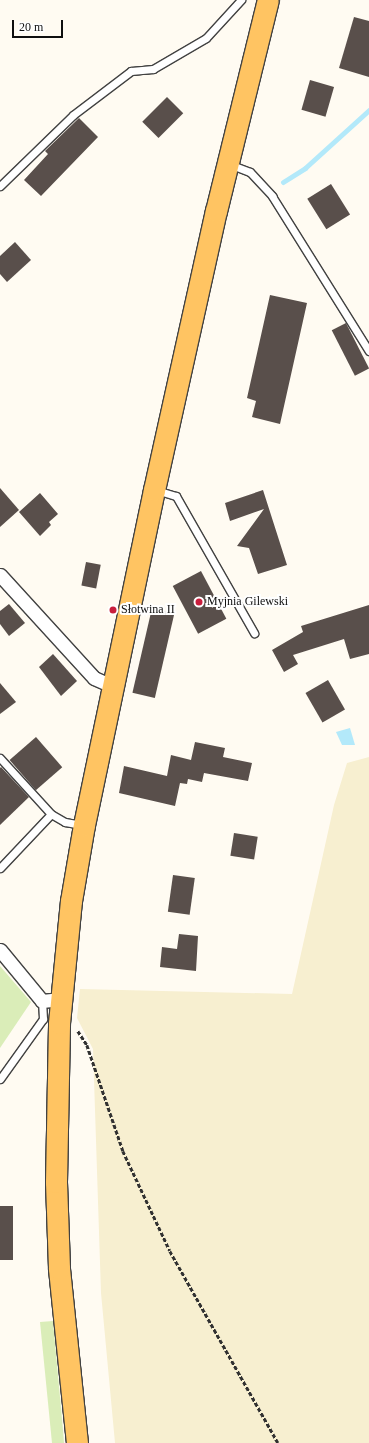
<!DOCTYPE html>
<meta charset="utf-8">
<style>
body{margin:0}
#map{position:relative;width:369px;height:1443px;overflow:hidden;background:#fffbf2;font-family:"Times New Roman",serif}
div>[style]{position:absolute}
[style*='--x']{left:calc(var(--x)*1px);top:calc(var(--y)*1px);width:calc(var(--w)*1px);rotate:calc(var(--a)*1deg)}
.farmland>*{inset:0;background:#f7efd0}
.green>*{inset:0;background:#daedb8}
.water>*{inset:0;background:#b3e9fa}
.stream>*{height:5px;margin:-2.5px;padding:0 2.5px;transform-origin:2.5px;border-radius:2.5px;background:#b3e9fa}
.building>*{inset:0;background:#594f4b;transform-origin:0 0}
.path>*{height:2.5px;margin-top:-1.25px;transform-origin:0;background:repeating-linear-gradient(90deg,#313131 0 4px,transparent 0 6px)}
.roads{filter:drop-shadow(1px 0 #424242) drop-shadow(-1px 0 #424242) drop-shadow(0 1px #424242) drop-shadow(0 -1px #424242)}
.lane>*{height:7px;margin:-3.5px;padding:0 3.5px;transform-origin:3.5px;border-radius:3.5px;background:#fff}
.street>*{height:13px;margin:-6.5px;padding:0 6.5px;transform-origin:6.5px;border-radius:6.5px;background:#fff}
.primary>*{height:21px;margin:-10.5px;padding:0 10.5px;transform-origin:10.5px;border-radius:10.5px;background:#ffc462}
.dots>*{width:11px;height:11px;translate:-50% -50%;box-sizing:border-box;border:2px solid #fff;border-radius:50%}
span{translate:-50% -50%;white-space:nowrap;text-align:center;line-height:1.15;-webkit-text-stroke:4px #fff;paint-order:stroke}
.poi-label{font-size:12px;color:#0f0f0f}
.left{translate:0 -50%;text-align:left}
.scale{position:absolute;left:12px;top:20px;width:51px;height:18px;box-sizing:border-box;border:2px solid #0f0f0f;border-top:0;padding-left:5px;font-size:12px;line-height:14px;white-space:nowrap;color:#0f0f0f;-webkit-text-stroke:3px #fff;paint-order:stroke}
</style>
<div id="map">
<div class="farmland">
<div style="clip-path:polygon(369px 757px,369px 1443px,115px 1443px,101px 1293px,93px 1049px,77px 1018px,80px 989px,292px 994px,334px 805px,347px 763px)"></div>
</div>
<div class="green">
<div style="clip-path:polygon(0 966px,31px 1002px,0 1048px)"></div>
<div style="clip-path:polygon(53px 1321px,63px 1430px,64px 1443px,52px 1443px,40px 1322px)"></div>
</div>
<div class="water">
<div style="clip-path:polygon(350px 728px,355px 745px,342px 745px,336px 732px)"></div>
</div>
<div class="stream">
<div style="--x:283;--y:182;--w:26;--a:-32"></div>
<div style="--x:305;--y:168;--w:86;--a:-42.2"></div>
</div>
<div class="building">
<div style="clip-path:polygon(354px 17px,369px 21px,369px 77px,339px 68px)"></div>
<div style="left:310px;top:80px;width:25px;height:31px;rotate:16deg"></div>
<div style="left:167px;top:97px;width:23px;height:35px;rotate:45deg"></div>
<div style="clip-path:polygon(79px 118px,98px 137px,41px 196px,24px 180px,48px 154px,45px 151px)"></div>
<div style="left:331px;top:184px;width:36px;height:28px;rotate:58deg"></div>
<div style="clip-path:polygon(15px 242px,31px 260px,7px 282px,0 274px,0 256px)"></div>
<div style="clip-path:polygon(270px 295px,307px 303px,280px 424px,252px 417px,256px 401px,247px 398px)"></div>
<div style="left:346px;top:323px;width:51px;height:16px;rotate:63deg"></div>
<div style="clip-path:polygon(0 488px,19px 510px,0 527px)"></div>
<div style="clip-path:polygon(263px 490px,287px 565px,258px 574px,249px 548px,237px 546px,264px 509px,230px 521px,225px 503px)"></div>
<div style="clip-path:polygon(40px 493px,58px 514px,49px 522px,51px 525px,40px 536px,19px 512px)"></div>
<div style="left:86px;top:562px;width:15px;height:24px;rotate:11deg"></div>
<div style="left:201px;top:571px;width:54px;height:32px;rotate:62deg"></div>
<div style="clip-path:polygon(9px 604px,25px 623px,9px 636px,0 624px,0 611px)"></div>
<div style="clip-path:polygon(369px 605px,369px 654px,350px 659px,344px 639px,293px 655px,298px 664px,284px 672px,272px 650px,303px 632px,301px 626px)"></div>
<div style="left:152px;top:608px;width:23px;height:87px;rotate:13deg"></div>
<div style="clip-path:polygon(53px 654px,77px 681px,61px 696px,39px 667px)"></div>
<div style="left:328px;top:680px;width:34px;height:26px;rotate:60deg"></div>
<div style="clip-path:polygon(0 683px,16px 702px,0 714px)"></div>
<div style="left:36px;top:737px;width:40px;height:35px;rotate:49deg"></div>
<div style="clip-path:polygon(195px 742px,225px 748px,223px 757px,252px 763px,248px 781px,204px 773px,202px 782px,188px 779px,187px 784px,180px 783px,175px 806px,119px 793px,124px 766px,167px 776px,171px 755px,191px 760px)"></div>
<div style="clip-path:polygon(1px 767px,29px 797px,0 825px,0 768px)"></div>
<div style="left:234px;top:833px;width:24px;height:23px;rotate:9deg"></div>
<div style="left:173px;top:875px;width:22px;height:37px;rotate:8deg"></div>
<div style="clip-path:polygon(179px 934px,198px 936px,196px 971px,160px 967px,162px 947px,177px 949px)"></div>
<div style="left:0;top:1206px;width:13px;height:54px"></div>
</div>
<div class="path">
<div style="--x:78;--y:1031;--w:17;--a:57"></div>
<div style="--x:87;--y:1045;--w:112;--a:71.2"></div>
<div style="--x:123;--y:1151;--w:110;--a:64.8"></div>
<div style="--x:170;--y:1251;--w:220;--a:60.6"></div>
</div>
<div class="roads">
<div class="lane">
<div style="--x:229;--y:164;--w:22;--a:21"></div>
<div style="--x:250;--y:172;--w:33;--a:47"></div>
<div style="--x:272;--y:196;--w:183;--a:58"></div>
<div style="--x:0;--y:186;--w:102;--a:-44.2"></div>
<div style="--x:73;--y:115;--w:73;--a:-37.2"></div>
<div style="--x:131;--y:71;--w:22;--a:-5"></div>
<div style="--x:153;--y:69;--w:61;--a:-30.3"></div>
<div style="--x:206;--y:38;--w:52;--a:-47.4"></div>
<div style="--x:156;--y:490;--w:21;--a:17"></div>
<div style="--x:176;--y:496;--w:158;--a:60.3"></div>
<div style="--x:0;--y:758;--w:76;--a:47.7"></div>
<div style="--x:51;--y:814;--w:16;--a:30"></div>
<div style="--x:65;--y:822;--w:17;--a:10"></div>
<div style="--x:0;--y:868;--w:74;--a:-46.6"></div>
<div style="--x:0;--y:1079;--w:74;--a:-54.4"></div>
<div style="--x:43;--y:1019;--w:18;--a:-93"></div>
</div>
<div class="street">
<div style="--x:0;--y:575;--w:139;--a:47.6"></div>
<div style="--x:94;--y:678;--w:20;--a:24"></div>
<div style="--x:0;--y:950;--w:66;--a:50.5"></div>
<div style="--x:42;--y:1001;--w:19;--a:-6"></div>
</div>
<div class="primary">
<div style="--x:77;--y:1443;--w:176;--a:-95.9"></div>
<div style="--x:59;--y:1268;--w:86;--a:-92"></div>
<div style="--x:56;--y:1182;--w:159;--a:-88.9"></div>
<div style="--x:59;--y:1023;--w:123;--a:-84.4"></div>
<div style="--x:71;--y:901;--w:77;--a:-80.3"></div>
<div style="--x:84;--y:825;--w:342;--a:-78.2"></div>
<div style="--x:154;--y:490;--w:286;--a:-77.5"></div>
<div style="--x:216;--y:211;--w:217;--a:-76.2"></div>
</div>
</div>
<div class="dots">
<div style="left:199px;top:602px;background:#c91e3d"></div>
<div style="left:113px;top:610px;background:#c91e3d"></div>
</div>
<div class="poi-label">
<span class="left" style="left:207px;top:602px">Myjnia Gilewski</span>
<span class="left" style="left:121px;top:610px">Słotwina II</span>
</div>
<div class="scale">20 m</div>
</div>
